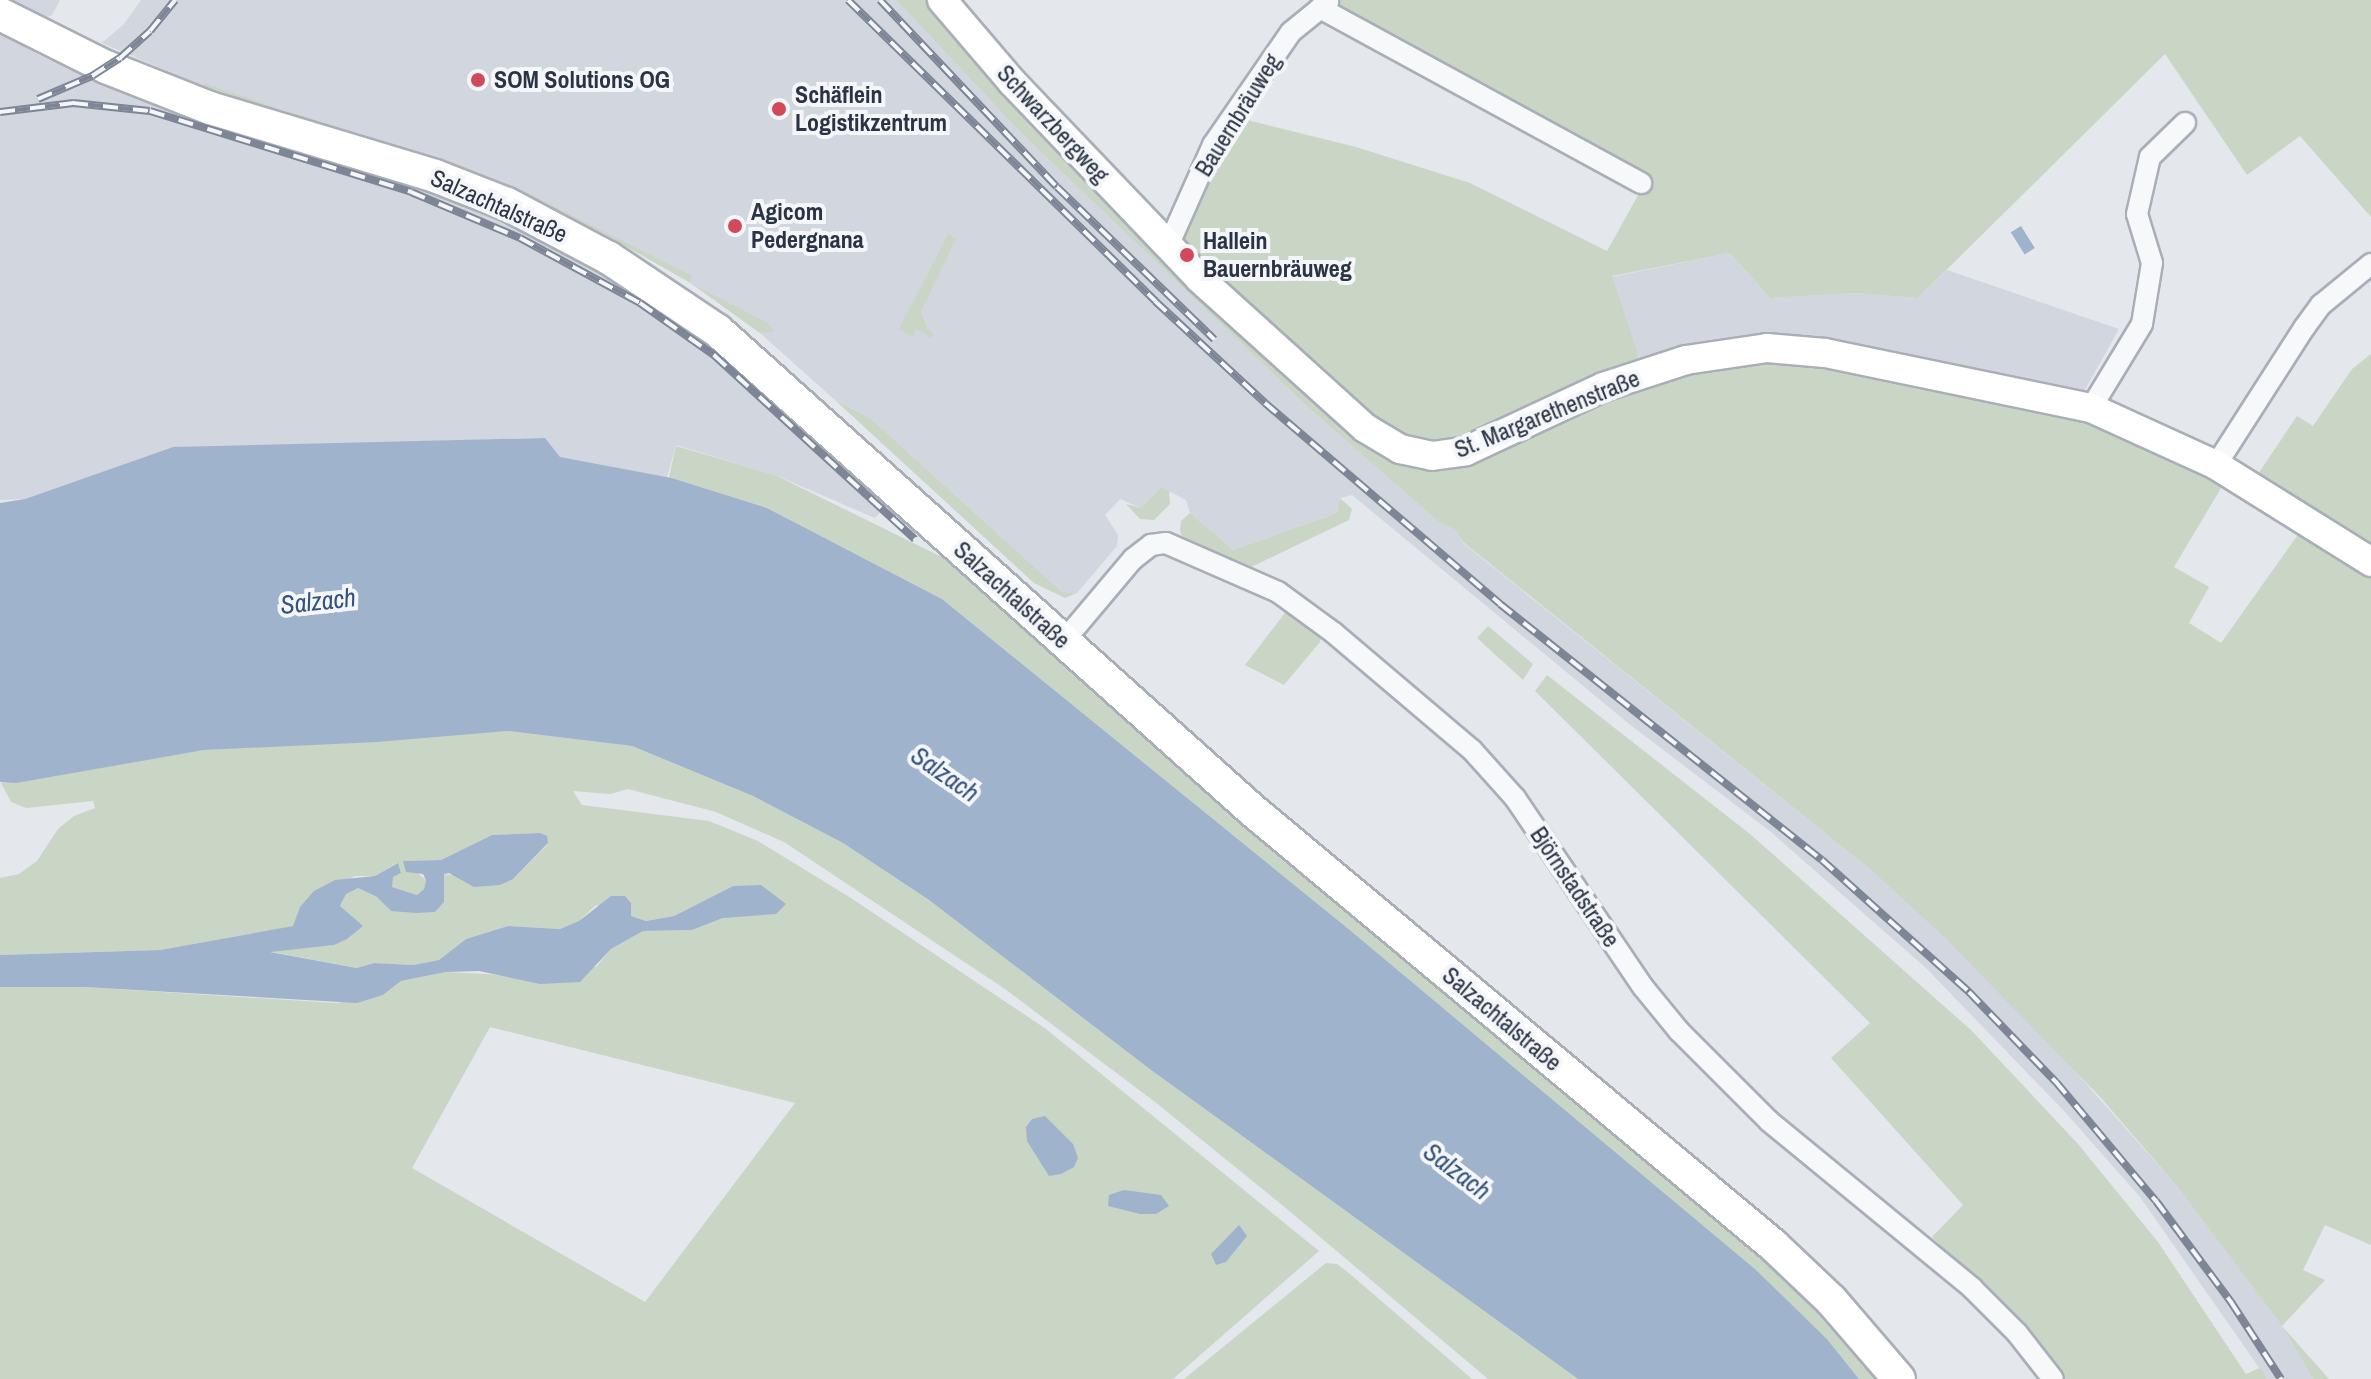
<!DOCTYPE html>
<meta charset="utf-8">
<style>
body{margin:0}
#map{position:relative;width:2371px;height:1379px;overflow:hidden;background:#e4e7ec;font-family:"Archivo Narrow",sans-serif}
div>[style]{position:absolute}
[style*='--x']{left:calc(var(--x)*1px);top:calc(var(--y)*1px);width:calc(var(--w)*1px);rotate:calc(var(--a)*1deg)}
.built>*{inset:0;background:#d2d6de}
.green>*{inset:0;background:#c9d6c5;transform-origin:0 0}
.water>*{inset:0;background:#9fb4cc;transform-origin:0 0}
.roads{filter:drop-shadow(2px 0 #a9aeb7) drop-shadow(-2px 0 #a9aeb7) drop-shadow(0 2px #a9aeb7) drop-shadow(0 -2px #a9aeb7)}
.street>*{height:20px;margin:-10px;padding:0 10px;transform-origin:10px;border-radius:10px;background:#f7f8fa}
.secondary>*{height:28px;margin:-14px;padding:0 14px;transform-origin:14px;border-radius:14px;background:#fff}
.primary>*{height:32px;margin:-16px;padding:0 16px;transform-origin:16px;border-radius:16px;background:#fff}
.rail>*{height:8px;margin-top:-4px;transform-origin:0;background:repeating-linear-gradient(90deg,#f4f6f9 0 15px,#7d8696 0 30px);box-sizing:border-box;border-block:2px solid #7d8696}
.dots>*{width:22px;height:22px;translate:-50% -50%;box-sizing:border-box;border:4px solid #f4f6f9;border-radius:50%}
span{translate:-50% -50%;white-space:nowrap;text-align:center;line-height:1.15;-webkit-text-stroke:8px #f4f6f9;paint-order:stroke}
.poi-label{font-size:24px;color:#2b3445;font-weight:700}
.left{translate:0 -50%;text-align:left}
.street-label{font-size:24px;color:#2b3445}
.water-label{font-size:26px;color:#34527a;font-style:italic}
</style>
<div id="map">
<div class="built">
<div style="clip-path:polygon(13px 0,60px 0,52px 15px,45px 18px)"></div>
<div style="clip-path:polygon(141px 0,896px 0,1022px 134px,1311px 410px,1440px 523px,1454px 529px,1463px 543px,1871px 870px,1948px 941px,2031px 1022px,2176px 1185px,2282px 1326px,2313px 1379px,2267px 1379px,2140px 1197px,2065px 1112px,1926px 968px,1771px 832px,1628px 723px,1352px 495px,1340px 498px,1337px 513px,1233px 550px,1190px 513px,1186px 500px,1161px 487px,1141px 508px,1120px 499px,1105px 515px,1118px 535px,1117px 546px,1077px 593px,1062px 592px,870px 418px,836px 401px,760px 333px,689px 282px,604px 234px,531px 200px,228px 97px,102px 43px,124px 24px)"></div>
<div style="clip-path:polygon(0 33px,41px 56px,169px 110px,292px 151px,414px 183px,498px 217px,588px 263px,673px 317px,798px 417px,888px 503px,875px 518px,775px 475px,676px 445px,667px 477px,559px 457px,545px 438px,170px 448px,25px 499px,0 500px)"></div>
<div style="clip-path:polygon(1730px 253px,1770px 298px,1855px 293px,1918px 298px,1947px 270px,2119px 329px,2081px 397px,1635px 365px,1611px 277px)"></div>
</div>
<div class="green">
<div style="clip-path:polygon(896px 0,928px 0,1070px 157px,1395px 459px,1565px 412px,1667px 376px,1760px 358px,1813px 362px,2055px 410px,2174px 453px,2224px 483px,2174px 567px,2209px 587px,2189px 623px,2221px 643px,2302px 529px,2371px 573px,2371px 1245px,2325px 1225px,2303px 1270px,2325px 1280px,2282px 1326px,2329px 1379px,2313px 1379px,2282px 1326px,2176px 1185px,2101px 1098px,1948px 941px,1871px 870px,1463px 542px,1454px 529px,1440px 523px,1311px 410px,1022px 134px)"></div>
<div style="clip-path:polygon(1338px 0,2371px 0,2371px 217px,2300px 136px,2247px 175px,2165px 54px,1918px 298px,1855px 293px,1770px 298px,1730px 253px,1612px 276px,1638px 355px,1635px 365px,1457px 445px,1405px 439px,1354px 403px,1280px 332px,1227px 293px,1189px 254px,1183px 237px,1218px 154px,1243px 119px,1356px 147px,1470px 183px,1607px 251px,1646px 181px,1333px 10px)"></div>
<div style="left:205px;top:83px;width:76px;height:4px;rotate:19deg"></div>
<div style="clip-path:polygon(286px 111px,460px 165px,511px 186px,509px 191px,285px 116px)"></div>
<div style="clip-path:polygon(520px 189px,692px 276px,690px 283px,766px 322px,775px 331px,760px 333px,689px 282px,604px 234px,518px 194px)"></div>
<div style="clip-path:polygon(948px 234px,956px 239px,921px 311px,927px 329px,934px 334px,931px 338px,916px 329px,912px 337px,899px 329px)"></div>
<div style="clip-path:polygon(2371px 354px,2371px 551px,2256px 477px,2297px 416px,2313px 426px,2352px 369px)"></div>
<div style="clip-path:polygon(836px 401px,870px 418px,1062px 592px,1077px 593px,1065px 598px,1034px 583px)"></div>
<div style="clip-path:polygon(676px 446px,775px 475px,960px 566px,1039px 642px,1360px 919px,1761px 1258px,1836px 1330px,1877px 1379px,1859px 1379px,1827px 1339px,1755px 1269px,1351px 931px,942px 599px,767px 508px,669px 477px)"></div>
<div style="clip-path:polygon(1161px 487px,1169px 491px,1170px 504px,1154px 520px,1140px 519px,1126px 504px,1141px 508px)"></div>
<div style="clip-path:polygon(1340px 498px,1352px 509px,1349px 520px,1249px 568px,1182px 536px,1180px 530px,1181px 521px,1190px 513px,1233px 550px,1337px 513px)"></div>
<div style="clip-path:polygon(1288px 609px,1321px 636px,1320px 642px,1284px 685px,1245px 665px)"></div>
<div style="clip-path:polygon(1488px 626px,1533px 664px,1523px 680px,1477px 638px)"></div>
<div style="clip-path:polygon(1547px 675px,1750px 834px,1972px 1031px,2078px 1144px,2158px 1242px,2246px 1374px,2260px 1368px,2267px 1379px,2060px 1379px,2014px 1320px,1932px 1237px,1963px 1205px,1831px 1058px,1870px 1023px,1535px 691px)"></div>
<div style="clip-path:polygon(evenodd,507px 731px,632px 746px,753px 796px,843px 843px,929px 900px,1151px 1070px,1578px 1379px,1488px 1379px,1287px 1209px,1155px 1102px,1005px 989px,784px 842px,716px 812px,628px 789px,610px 794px,573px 791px,582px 805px,709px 821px,758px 841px,851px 898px,1046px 1029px,1319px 1251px,1173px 1379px,0 1379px,0 987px,84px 987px,337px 1003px,383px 995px,401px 981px,446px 972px,505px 975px,596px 967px,611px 949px,643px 931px,692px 930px,723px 918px,733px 886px,674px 916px,646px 921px,596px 905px,579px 921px,560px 929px,508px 926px,466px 939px,439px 960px,413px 965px,374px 963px,358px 968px,267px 951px,334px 945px,345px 912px,340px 907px,346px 893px,358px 888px,377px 897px,391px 911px,444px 902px,443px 874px,513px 879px,548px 844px,540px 833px,492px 835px,441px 860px,403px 861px,426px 880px,424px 889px,417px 895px,392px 887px,392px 877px,401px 873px,397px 863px,375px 876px,355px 876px,300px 907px,294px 926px,160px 950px,0 955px,0 878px,19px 874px,37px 861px,58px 829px,74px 816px,95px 808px,93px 801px,26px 808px,11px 802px,1px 783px,204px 750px,507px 731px,490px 1027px,795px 1103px,645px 1302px,412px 1168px,490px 1027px)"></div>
<div style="clip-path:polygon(1326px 1263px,1337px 1264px,1350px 1274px,1472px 1379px,1184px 1379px)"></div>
</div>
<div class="water">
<div style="left:2021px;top:226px;width:26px;height:12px;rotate:58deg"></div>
<div style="clip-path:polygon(545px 438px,560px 457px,672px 478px,767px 508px,942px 599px,1351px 931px,1755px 1269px,1827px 1339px,1859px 1379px,1578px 1379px,1151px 1070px,929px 900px,843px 843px,753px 796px,632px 746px,507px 731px,377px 742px,204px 750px,16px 783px,0 782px,0 503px,25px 499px,173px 447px)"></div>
<div style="clip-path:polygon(540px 833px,547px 836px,548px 843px,513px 879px,500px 885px,474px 887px,449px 873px,444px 874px,444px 902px,435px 912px,416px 913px,391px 911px,377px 897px,358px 888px,346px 894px,340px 906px,363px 926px,347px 939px,334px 945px,270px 952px,357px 968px,374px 963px,413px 965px,439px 960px,466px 939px,508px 926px,560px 929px,579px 921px,611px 896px,625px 896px,631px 903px,631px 916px,646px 921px,674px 916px,733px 886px,761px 885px,786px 904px,776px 914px,723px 918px,692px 930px,643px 931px,611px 949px,580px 982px,540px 984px,479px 971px,446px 972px,401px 981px,383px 995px,357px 1003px,84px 987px,0 987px,0 955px,160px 950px,293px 926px,300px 907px,314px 891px,335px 880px,375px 876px,398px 863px,401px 873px,393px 877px,392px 887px,417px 895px,424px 889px,426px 880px,423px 874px,406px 872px,403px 861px,441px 860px,492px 835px)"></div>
<div style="clip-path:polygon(1045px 1116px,1073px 1144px,1078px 1158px,1074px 1167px,1061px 1174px,1049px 1176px,1027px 1141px,1026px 1127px,1032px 1119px)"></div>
<div style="clip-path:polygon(1124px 1190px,1161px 1195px,1169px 1206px,1156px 1214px,1140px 1214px,1108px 1206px,1109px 1195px)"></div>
<div style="clip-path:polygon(1239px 1225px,1247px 1236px,1226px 1262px,1216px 1265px,1211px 1254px)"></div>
</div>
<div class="roads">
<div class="street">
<div style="--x:1320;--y:8;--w:366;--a:28.6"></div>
<div style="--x:1168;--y:246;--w:111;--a:-66"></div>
<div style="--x:1213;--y:145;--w:137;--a:-55.4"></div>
<div style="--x:1291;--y:32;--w:48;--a:-39"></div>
<div style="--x:2091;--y:408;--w:98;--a:-58.7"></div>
<div style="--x:2142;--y:324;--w:62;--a:-80.7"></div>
<div style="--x:2152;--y:263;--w:51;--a:-107"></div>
<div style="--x:2137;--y:214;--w:58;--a:-77.2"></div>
<div style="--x:2150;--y:157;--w:49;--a:-44.2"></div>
<div style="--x:2216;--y:465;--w:163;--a:-57.3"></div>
<div style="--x:2304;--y:328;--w:29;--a:-54"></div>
<div style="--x:2321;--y:305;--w:65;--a:-39.4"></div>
<div style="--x:1063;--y:642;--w:109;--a:-49.9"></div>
<div style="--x:1133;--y:559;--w:23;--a:-38"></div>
<div style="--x:1151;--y:545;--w:15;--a:-8"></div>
<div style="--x:1166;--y:543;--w:122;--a:23.6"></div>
<div style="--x:1278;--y:592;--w:69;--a:36.2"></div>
<div style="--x:1334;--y:633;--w:181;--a:40.3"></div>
<div style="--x:1472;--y:750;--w:64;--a:48.1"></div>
<div style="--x:1515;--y:798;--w:228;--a:55.9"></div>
<div style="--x:1643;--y:987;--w:57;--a:50.7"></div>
<div style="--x:1679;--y:1031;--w:127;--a:45"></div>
<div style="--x:1769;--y:1121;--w:263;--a:39.4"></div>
<div style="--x:1972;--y:1288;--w:64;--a:45"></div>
<div style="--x:2017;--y:1333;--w:58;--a:52"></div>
</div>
<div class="secondary">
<div style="--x:942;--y:0;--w:108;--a:49.5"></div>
<div style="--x:1012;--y:82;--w:271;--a:46.3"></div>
<div style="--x:1199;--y:278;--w:224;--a:42.1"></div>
<div style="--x:1365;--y:428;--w:41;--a:31"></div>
<div style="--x:1400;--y:449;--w:33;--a:12"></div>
<div style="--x:1432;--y:456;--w:34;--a:-8"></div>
<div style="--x:1466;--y:451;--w:151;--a:-25"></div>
<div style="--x:1603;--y:387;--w:87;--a:-18"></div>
<div style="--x:1686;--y:360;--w:82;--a:-8.4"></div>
<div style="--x:1767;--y:348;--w:58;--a:4.9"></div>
<div style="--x:1825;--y:353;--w:272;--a:11.7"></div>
<div style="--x:2091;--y:408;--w:137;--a:24.5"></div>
<div style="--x:2216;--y:465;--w:183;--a:32"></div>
</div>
<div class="primary">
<div style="--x:0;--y:14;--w:119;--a:26.6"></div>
<div style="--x:106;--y:67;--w:112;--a:21.5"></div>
<div style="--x:210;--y:108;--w:235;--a:16.8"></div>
<div style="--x:435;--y:176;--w:77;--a:21.3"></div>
<div style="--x:507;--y:204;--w:115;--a:27.9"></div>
<div style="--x:609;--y:258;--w:131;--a:33.8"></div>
<div style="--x:718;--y:331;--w:717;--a:41.89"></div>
<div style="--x:1252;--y:810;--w:679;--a:39.86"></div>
<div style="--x:1773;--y:1245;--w:80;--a:43.5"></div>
<div style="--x:1831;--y:1300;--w:104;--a:49.3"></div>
</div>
</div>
<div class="rail">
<div style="--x:848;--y:0;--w:430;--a:44.4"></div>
<div style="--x:1155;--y:301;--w:150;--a:42.8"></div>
<div style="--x:1265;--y:403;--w:309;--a:40.5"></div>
<div style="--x:1500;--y:604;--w:411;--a:38.5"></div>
<div style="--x:1822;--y:860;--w:198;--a:41.9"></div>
<div style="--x:1969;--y:992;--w:125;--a:46"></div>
<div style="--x:2056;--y:1082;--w:155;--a:50"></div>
<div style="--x:2156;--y:1201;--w:126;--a:53.4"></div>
<div style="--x:2231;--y:1302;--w:92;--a:57"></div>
<div style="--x:880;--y:0;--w:257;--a:46.6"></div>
<div style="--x:1057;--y:187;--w:219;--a:44.1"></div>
<div style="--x:38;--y:99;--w:59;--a:-23.1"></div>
<div style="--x:92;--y:76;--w:33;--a:-33"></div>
<div style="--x:120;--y:58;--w:40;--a:-42"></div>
<div style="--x:150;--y:31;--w:40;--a:-51"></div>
<div style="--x:0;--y:112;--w:74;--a:-7"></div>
<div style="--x:73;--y:103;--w:77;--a:5.9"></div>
<div style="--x:150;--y:111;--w:273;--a:17.2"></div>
<div style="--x:411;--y:192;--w:118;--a:22.9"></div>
<div style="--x:520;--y:238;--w:136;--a:28.4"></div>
<div style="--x:640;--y:303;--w:92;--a:35.2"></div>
<div style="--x:715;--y:356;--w:271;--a:42.5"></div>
</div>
<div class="dots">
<div style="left:478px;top:80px;background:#d1495b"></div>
<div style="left:779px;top:109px;background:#d1495b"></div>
<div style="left:735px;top:226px;background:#d1495b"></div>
<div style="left:1187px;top:255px;background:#d1495b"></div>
</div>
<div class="poi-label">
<span class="left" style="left:494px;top:80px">SOM Solutions OG</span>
<span class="left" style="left:795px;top:109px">Schäflein<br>Logistikzentrum</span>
<span class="left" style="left:751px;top:226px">Agicom<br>Pedergnana</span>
<span class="left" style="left:1203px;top:255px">Hallein<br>Bauernbräuweg</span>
</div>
<div class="street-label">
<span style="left:1238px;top:115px;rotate:-58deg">Bauernbräuweg</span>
<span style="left:1053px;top:124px;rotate:47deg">Schwarzbergweg</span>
<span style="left:499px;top:206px;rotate:24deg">Salzachtalstraße</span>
<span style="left:1547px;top:414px;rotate:-22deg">St. Margarethenstraße</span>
<span style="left:1012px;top:595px;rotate:42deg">Salzachtalstraße</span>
<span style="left:1575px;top:887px;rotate:56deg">Björnstadstraße</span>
<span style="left:1502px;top:1019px;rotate:40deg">Salzachtalstraße</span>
</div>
<div class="water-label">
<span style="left:318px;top:601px;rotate:-6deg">Salzach</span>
<span style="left:945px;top:774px;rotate:35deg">Salzach</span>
<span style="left:1457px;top:1171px;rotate:37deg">Salzach</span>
</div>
</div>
